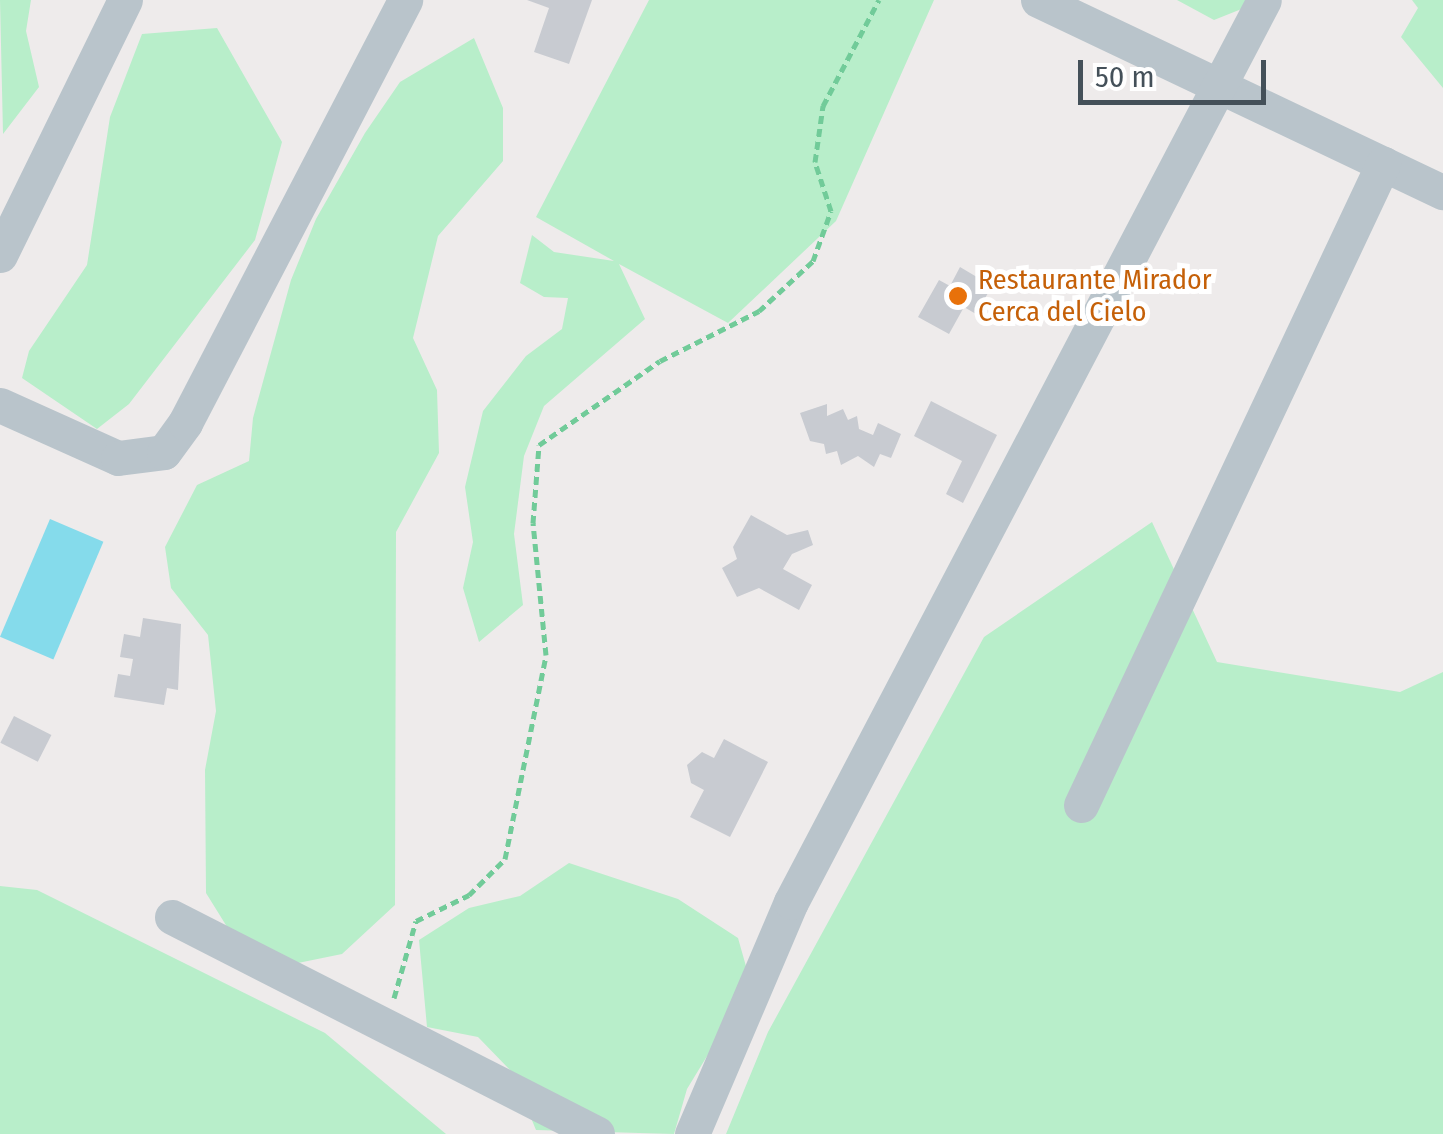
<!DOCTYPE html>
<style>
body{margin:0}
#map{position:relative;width:1443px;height:1134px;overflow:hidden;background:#eeebeb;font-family:"Fira Sans Condensed",sans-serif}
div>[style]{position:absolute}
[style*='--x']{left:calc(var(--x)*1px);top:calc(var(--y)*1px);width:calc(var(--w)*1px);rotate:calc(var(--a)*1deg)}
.green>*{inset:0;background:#b8eeca}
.water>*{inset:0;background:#85dbeb;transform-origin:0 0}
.building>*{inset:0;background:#c8cbd1;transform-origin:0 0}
.path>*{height:5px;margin-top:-2.5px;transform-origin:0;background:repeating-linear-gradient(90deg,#71cb99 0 8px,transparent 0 13px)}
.minor>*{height:35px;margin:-17.5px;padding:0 17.5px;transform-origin:17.5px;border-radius:17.5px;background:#b9c4cb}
.dots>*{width:28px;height:28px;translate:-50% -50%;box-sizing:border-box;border:5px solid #fff;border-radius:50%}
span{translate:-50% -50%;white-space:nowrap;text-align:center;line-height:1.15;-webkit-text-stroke:10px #fff;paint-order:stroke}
.food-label{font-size:28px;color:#c56008}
.left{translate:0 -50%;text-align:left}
.scale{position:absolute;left:1078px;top:60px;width:188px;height:45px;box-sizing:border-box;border:5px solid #445059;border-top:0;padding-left:12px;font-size:30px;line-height:35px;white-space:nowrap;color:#445059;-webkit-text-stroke:8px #fff;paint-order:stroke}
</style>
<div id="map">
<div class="green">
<div style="clip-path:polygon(0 0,31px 0,26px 31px,39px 87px,3px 134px)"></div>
<div style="clip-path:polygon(649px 0,934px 0,836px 221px,728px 323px,619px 264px,645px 319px,544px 406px,524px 456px,514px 534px,523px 605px,479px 642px,463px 588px,473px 542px,465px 487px,483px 411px,526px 356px,562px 329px,568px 298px,544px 297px,520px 283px,532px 235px,554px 252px,614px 261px,536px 217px)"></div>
<div style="clip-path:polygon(1177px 0,1253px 0,1254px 4px,1214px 20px)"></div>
<div style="clip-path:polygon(1412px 0,1443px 0,1443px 88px,1401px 37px,1418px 8px)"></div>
<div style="clip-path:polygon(217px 28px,282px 142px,255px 240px,129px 404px,97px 429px,22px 378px,29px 351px,87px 265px,110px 117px,142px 34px)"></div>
<div style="clip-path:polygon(474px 38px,503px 108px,503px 161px,438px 236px,413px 338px,437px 390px,439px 453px,396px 532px,395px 905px,342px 954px,293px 964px,247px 959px,206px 893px,205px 770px,216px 711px,208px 635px,171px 588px,165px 547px,197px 485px,249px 461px,253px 418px,291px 280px,316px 219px,365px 133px,400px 82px)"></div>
<div style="clip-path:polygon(1152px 522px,1217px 662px,1400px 692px,1443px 672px,1443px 1134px,726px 1134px,768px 1032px,984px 637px)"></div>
<div style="clip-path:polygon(569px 863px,678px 899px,738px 938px,751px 984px,687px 1089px,674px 1134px,536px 1130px,512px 1072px,478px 1037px,427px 1027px,419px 940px,469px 908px,520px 896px)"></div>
<div style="clip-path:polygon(0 886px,37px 890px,325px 1033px,446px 1134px,0 1134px)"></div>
</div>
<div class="water">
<div style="left:50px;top:519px;width:58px;height:128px;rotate:23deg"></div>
</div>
<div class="building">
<div style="clip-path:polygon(527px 0,592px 0,569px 64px,534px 52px,549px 8px)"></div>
<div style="clip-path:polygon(960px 267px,992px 286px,976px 314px,964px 307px,949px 334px,918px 317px,939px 280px,950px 286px)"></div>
<div style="clip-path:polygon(931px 401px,997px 435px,963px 503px,946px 494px,962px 461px,914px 436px)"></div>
<div style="clip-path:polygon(827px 404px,827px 416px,843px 409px,848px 420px,857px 416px,859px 429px,873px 435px,878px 423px,901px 434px,891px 458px,880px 454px,874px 467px,858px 456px,841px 465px,837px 451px,826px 454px,824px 444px,810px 441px,800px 413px)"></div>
<div style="clip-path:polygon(751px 515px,787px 535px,808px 530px,813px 545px,792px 554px,783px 569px,812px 585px,799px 610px,759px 588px,737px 597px,722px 568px,737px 559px,733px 547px)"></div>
<div style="clip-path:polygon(143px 618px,181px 624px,178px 690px,167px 688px,164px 705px,114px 697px,118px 674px,130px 676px,133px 659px,120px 657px,124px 634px,140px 637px)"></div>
<div style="left:14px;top:716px;width:42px;height:30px;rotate:27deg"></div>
<div style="clip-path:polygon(724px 739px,768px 762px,730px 837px,690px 817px,704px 790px,691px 783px,687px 765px,702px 752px,714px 758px)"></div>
</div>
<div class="path">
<div style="--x:394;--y:998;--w:80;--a:-74.1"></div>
<div style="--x:416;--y:921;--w:59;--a:-26.1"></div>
<div style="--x:469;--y:895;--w:51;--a:-45"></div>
<div style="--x:505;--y:859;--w:208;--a:-78.6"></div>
<div style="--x:546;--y:655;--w:133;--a:-95.6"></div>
<div style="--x:533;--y:523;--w:78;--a:-85.6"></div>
<div style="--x:539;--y:445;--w:147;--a:-34.8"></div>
<div style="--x:660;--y:361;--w:111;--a:-26.8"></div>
<div style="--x:759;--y:311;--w:74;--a:-42.8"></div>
<div style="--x:813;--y:261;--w:53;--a:-70.2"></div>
<div style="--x:831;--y:211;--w:52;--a:-108.1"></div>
<div style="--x:815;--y:162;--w:57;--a:-81.9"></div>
<div style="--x:823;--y:106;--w:120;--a:-62.2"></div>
</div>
<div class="minor">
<div style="--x:1038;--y:0;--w:448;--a:25.4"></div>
<div style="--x:0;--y:255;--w:284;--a:-63.9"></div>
<div style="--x:0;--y:405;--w:129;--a:24.2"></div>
<div style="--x:118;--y:458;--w:46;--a:-7.4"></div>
<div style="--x:164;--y:452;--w:36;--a:-54"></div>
<div style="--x:185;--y:423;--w:477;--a:-62.5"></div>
<div style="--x:1081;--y:805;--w:709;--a:-64.77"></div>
<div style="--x:172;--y:917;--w:477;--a:27"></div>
<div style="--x:692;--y:1134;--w:252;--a:-66.9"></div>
<div style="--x:791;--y:902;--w:1018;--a:-62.33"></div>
</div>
<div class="dots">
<div style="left:958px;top:296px;background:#e8710a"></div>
</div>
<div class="food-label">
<span class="left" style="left:978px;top:296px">Restaurante Mirador<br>Cerca del Cielo</span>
</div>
<div class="scale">50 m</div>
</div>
